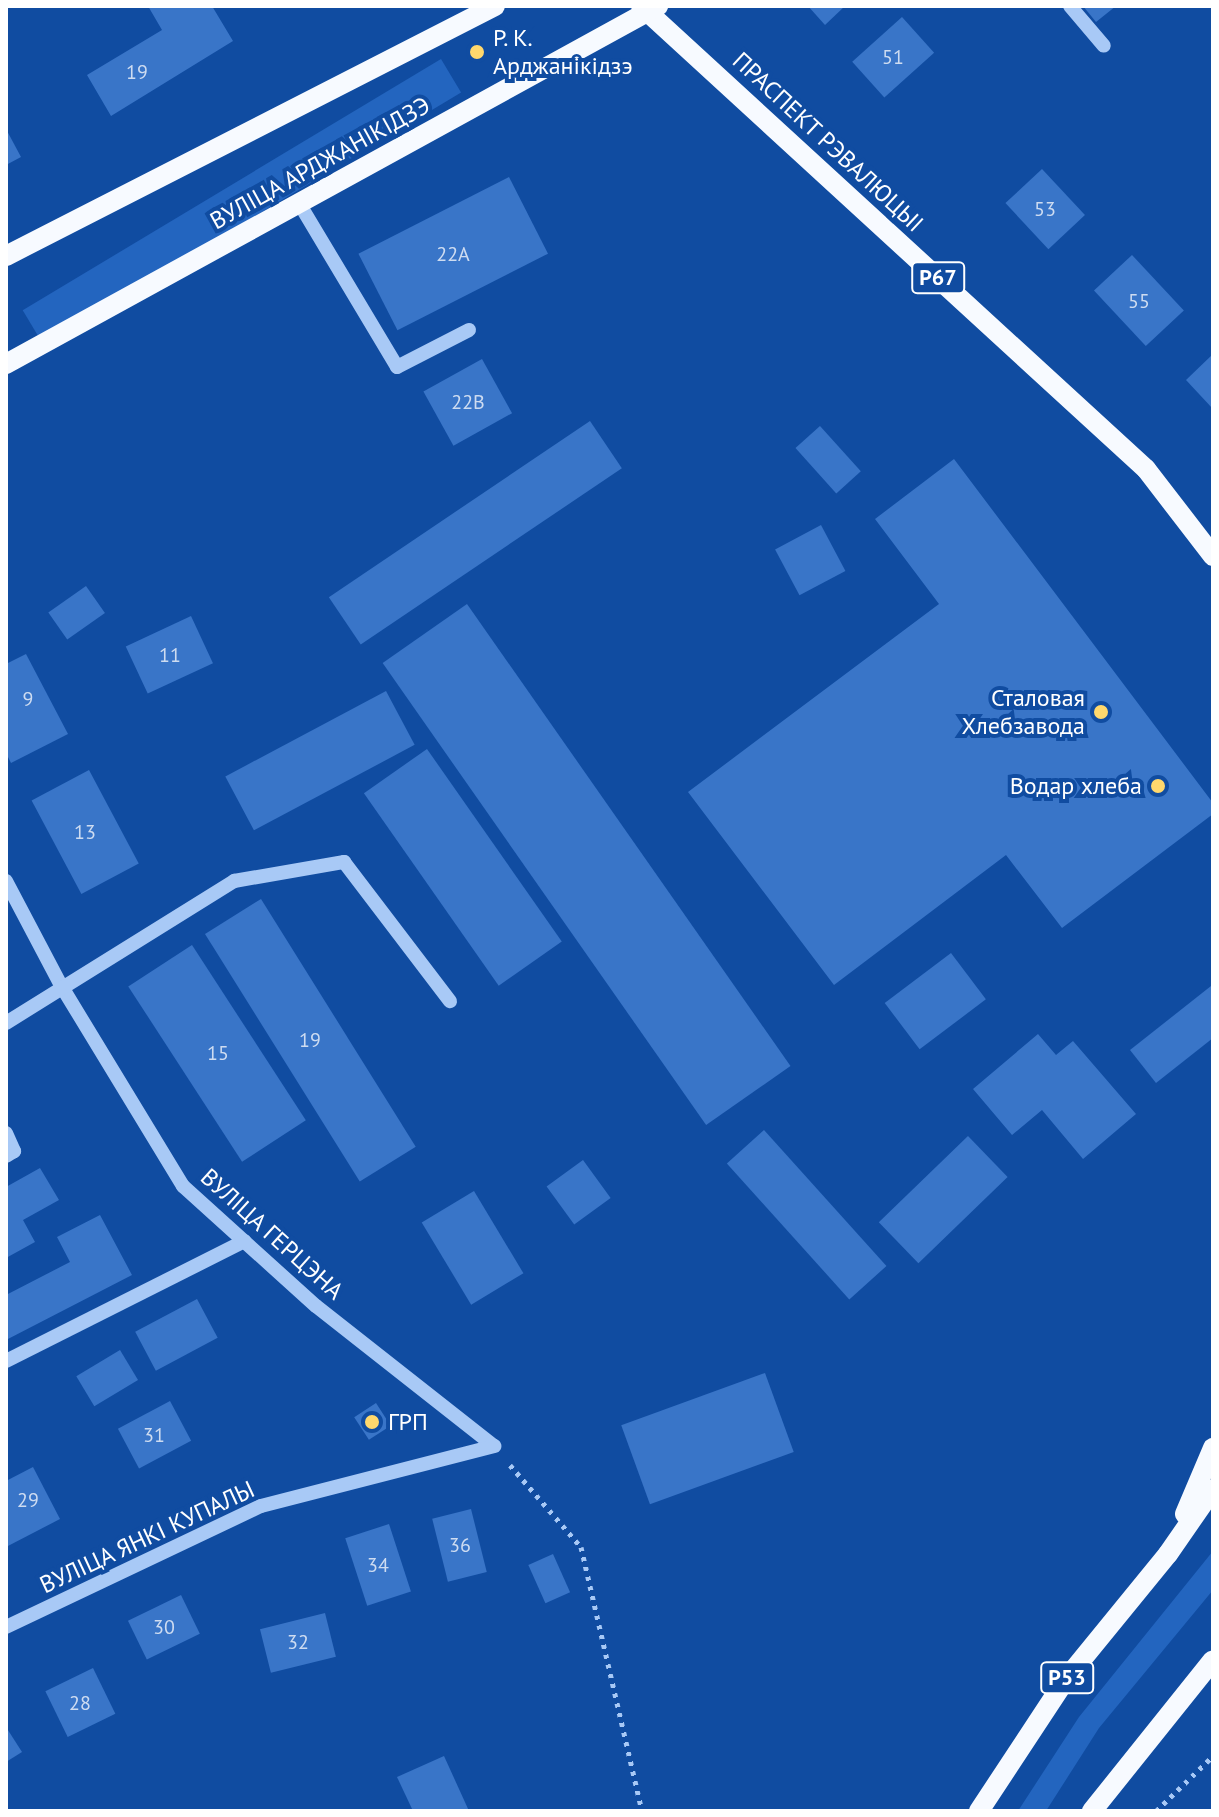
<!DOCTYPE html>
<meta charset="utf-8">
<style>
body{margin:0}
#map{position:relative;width:1219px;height:1817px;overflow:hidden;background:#104ca1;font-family:"PT Sans",sans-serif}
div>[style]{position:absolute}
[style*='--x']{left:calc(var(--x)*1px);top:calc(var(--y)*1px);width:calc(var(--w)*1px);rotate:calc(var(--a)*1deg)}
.green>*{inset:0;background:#2365bf;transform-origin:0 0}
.building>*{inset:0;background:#3975c8;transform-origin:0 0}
.path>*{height:5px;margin-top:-2.5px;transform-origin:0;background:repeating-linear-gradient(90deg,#a8c9f6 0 4px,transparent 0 10px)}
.minor>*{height:14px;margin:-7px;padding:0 7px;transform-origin:7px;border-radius:7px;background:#a8c9f6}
.major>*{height:20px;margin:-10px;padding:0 10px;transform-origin:10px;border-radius:10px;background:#f7faff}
.dots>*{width:22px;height:22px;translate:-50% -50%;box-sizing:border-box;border:4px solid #104ca1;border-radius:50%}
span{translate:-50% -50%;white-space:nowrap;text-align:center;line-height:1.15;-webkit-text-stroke:8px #104ca1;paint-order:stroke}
.number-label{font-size:20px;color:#cedcf1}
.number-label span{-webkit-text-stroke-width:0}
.shield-label span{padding:2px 6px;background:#104ca1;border:2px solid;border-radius:6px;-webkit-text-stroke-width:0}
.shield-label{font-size:22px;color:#fff;font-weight:700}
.poi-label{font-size:24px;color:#fff}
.left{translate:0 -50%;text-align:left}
.right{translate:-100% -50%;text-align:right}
.street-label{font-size:24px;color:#fff}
.frame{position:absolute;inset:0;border:8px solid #fff;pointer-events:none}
</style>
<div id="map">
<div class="green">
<div style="left:441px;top:59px;width:39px;height:488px;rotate:59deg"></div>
<div style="clip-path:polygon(1213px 1551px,1213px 1590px,1099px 1728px,1046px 1811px,1018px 1811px,1079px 1717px)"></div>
</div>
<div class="building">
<div style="clip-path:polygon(148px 6px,212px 6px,233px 41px,111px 116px,87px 75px,162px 30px)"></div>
<div style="clip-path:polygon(808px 6px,845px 6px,825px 25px)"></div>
<div style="clip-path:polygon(1083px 6px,1116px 6px,1096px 22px)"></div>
<div style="left:902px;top:17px;width:48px;height:67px;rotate:48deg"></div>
<div style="clip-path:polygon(6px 129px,21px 157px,6px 165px)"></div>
<div style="left:1042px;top:169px;width:63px;height:50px;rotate:47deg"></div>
<div style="left:509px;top:177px;width:86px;height:169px;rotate:63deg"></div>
<div style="left:1132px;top:255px;width:76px;height:52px;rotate:47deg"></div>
<div style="clip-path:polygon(1213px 354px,1213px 409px,1186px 380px)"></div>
<div style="left:482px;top:359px;width:62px;height:67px;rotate:61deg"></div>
<div style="left:590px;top:421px;width:57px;height:315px;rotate:56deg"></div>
<div style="left:820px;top:426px;width:61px;height:33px;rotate:48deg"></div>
<div style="clip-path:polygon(954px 459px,1213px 803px,1213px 814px,1062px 928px,1006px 855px,834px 985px,688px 792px,939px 604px,875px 519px)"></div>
<div style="left:821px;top:525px;width:52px;height:52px;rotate:62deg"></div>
<div style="left:86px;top:586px;width:33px;height:46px;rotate:55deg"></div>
<div style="left:467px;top:604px;width:564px;height:103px;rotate:55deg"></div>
<div style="left:191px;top:616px;width:52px;height:72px;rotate:65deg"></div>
<div style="clip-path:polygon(26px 654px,68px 734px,11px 763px,6px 753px,6px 664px)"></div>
<div style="left:386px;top:691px;width:61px;height:182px;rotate:62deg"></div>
<div style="left:427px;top:749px;width:235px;height:77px;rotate:55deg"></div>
<div style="left:89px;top:770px;width:106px;height:65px;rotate:62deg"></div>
<div style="left:261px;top:899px;width:292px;height:66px;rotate:58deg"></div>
<div style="left:192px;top:945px;width:209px;height:76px;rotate:57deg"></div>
<div style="left:951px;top:953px;width:58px;height:83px;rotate:53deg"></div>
<div style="clip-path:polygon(1211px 986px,1213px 1038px,1156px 1083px,1130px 1050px)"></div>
<div style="clip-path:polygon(1038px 1034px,1056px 1055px,1073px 1041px,1136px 1114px,1083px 1159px,1042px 1110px,1012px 1135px,973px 1089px)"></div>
<div style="left:764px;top:1130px;width:183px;height:50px;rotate:48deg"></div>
<div style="left:968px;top:1136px;width:57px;height:124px;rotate:46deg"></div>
<div style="left:583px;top:1160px;width:47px;height:45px;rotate:54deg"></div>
<div style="clip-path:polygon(40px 1168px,59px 1200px,23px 1220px,35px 1242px,6px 1258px,6px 1187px)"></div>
<div style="left:474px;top:1191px;width:96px;height:61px;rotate:59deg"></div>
<div style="clip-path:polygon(100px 1215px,132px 1275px,6px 1340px,6px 1295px,70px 1262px,57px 1237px)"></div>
<div style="left:197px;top:1299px;width:44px;height:70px;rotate:62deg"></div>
<div style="left:120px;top:1350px;width:35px;height:51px;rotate:59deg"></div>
<div style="left:765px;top:1373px;width:84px;height:153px;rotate:70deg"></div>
<div style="left:170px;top:1401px;width:45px;height:59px;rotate:62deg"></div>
<div style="left:376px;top:1403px;width:27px;height:26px;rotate:57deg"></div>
<div style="clip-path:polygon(33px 1467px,60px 1519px,6px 1547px,6px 1481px)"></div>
<div style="left:471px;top:1509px;width:65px;height:40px;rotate:76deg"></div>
<div style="left:389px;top:1524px;width:71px;height:46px;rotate:72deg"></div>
<div style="left:553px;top:1554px;width:42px;height:27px;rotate:66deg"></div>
<div style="left:181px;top:1595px;width:43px;height:59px;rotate:64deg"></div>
<div style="left:325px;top:1613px;width:45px;height:67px;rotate:76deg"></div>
<div style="left:93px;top:1668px;width:51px;height:53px;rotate:64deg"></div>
<div style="clip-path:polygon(6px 1727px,22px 1752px,6px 1762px)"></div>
<div style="clip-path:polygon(444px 1756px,469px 1811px,413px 1811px,397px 1777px)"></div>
</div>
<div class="path">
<div style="--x:510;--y:1465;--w:108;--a:49.1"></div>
<div style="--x:581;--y:1547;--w:271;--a:77"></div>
<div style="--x:1156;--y:1811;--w:79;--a:-44"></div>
</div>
<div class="minor">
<div style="--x:1070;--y:6;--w:52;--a:49.6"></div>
<div style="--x:299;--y:203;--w:191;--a:59.1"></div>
<div style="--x:397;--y:367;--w:81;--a:-27.2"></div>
<div style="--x:6;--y:881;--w:120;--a:62.2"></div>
<div style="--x:62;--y:987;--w:233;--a:58.7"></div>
<div style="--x:183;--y:1186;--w:179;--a:42.1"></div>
<div style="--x:316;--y:1306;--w:226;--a:38.2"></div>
<div style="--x:6;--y:1023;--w:269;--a:-31.9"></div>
<div style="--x:234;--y:881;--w:112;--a:-9.8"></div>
<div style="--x:344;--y:862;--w:175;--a:52.7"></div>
<div style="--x:6;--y:1133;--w:20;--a:66"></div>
<div style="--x:14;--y:1151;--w:9;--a:148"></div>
<div style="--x:6;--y:1361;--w:267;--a:-26.7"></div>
<div style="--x:6;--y:1627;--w:282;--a:-25.4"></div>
<div style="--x:261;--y:1506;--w:241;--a:-14.4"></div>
</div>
<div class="major">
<div style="--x:641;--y:6;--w:685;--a:42.52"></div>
<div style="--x:1146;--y:469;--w:110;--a:52.4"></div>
<div style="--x:6;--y:256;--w:549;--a:-27.08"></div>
<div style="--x:6;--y:364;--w:744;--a:-28.77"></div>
<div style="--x:1185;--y:1514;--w:72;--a:-67"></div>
<div style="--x:979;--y:1811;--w:158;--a:-56.6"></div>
<div style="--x:1066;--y:1679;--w:161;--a:-50.8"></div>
<div style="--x:1168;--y:1554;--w:79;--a:-55.3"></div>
<div style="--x:1092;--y:1811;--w:193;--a:-51.3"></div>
</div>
<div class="dots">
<div style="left:477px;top:52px;background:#ffd86d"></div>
<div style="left:1101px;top:712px;background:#ffd86d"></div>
<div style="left:1158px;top:786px;background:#ffd86d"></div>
<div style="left:372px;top:1422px;background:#ffd86d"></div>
</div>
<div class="number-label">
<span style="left:893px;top:57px">51</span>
<span style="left:137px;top:72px">19</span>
<span style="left:1045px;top:209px">53</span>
<span style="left:453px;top:254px">22А</span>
<span style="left:1139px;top:301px">55</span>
<span style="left:468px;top:402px">22В</span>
<span style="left:170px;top:655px">11</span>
<span style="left:28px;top:699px">9</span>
<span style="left:85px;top:832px">13</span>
<span style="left:310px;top:1040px">19</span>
<span style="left:218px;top:1053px">15</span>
<span style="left:154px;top:1435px">31</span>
<span style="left:28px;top:1500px">29</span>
<span style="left:460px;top:1545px">36</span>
<span style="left:378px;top:1565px">34</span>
<span style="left:164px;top:1627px">30</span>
<span style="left:298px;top:1642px">32</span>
<span style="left:80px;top:1703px">28</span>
</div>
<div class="shield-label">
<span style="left:938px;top:278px">Р67</span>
<span style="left:1067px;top:1678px">Р53</span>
</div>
<div class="poi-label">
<span class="left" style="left:493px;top:52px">Р. К.<br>Арджанікідзэ</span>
<span class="right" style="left:1085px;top:712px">Сталовая<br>Хлебзавода</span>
<span class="right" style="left:1142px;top:786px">Водар хлеба</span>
<span class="left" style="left:388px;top:1422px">ГРП</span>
</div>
<div class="street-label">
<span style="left:828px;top:142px;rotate:43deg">ПРАСПЕКТ РЭВАЛЮЦЫІ</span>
<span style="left:320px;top:163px;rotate:-29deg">ВУЛІЦА АРДЖАНІКІДЗЭ</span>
<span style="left:272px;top:1234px;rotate:42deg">ВУЛІЦА ГЕРЦЭНА</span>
<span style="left:147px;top:1537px;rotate:-25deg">ВУЛІЦА ЯНКІ КУПАЛЫ</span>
</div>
<div class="frame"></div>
</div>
